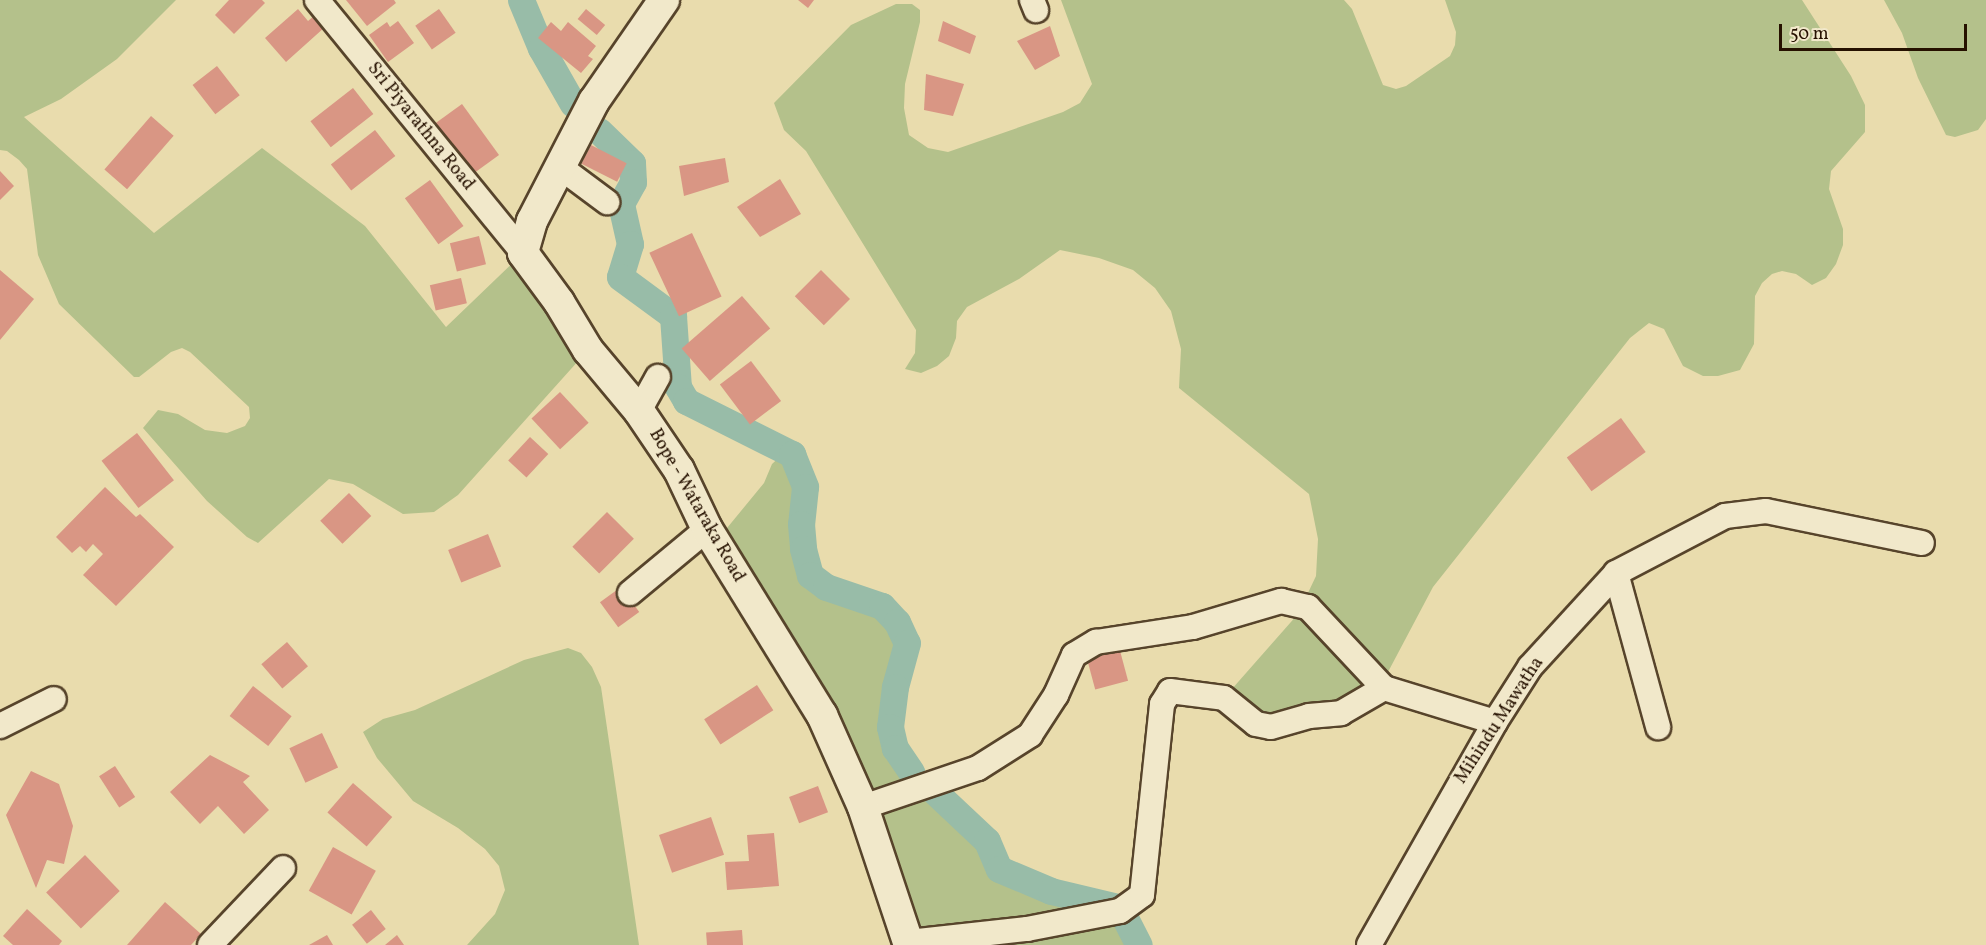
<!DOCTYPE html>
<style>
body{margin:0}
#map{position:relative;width:1986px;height:945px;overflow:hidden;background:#e9dcad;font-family:Vollkorn,serif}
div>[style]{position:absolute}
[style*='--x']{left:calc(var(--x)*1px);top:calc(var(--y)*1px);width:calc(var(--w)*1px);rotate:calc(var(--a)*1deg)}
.green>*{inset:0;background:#b4c18b}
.canal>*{height:27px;margin:-13.5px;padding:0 13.5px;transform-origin:13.5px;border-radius:13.5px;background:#98bca8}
.building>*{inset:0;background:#d99684;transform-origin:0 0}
.roads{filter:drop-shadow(2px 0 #57442b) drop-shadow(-2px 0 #57442b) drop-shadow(0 2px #57442b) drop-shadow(0 -2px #57442b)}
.minor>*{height:24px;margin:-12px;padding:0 12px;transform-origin:12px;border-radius:12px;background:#f1e8ca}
.tertiary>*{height:30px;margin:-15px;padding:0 15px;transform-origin:15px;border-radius:15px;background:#f1e8ca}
span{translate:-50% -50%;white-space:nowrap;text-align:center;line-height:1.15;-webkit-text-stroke:4.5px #f1e8ca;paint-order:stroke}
.street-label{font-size:18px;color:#261100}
.scale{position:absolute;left:1779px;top:24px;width:188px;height:27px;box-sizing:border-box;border:3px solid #261100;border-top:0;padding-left:8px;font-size:18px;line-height:21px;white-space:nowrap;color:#261100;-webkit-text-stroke:4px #f1e8ca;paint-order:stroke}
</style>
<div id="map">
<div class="green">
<div style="clip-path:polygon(0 0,176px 0,117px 59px,61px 99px,24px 117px,154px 233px,262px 148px,365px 226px,446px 327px,523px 253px,588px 350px,458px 495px,434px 512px,403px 514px,353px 484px,329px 479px,258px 543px,247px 537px,207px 501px,143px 428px,158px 410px,178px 414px,205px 430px,227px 433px,245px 426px,250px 418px,249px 407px,190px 352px,182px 348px,171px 352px,139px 377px,134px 377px,59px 304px,38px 255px,27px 169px,19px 160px,7px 151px,0 150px)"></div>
<div style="clip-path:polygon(1061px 0,1344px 0,1352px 9px,1383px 85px,1396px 89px,1406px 86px,1450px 56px,1455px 45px,1456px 32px,1445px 0,1802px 0,1851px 76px,1865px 105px,1865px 132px,1831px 171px,1829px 189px,1843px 229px,1843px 245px,1836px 264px,1826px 278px,1812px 285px,1796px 274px,1782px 271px,1772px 274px,1762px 283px,1755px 296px,1754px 344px,1740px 370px,1718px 376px,1703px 376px,1683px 366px,1664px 329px,1649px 323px,1630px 338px,1433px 587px,1379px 689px,1271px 727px,1224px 698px,1298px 614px,1316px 576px,1318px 539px,1309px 494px,1179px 388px,1181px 349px,1171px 311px,1155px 288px,1133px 270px,1099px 258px,1060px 250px,1019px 279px,967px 307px,957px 321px,956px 338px,949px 356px,937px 366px,921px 373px,905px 369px,915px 353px,916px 330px,806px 151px,784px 130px,774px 103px,851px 25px,896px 4px,912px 4px,920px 10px,920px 22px,905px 84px,904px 108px,909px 135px,928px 148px,948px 152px,1063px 112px,1080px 103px,1092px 84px)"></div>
<div style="clip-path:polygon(1884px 0,1986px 0,1986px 119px,1978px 130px,1955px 137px,1946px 135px,1918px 78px,1902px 33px)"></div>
<div style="clip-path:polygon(787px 450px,797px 462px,805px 487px,801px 524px,803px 549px,810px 575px,826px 587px,882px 606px,897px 622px,907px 643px,895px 687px,890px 727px,895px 748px,910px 766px,958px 801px,987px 841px,999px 869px,1051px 891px,1120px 907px,1140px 945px,916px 945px,875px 821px,718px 539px,764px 483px,772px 464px)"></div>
<div style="clip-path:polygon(568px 648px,581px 653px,592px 667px,601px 687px,639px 945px,467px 945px,495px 914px,505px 890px,499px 866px,485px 849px,458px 828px,413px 801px,377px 758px,363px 732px,383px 719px,415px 710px,524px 660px)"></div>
</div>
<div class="canal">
<div style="--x:521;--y:0;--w:52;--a:67.4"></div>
<div style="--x:541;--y:48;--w:64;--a:60.3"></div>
<div style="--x:599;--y:131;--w:46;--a:44.1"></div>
<div style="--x:632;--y:163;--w:19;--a:87"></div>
<div style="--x:633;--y:182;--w:25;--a:119"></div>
<div style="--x:621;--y:204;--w:41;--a:77.3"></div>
<div style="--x:630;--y:244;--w:34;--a:107"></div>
<div style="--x:620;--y:277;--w:66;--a:36.3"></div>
<div style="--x:673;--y:316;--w:71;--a:86"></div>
<div style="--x:678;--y:387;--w:16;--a:60"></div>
<div style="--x:686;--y:401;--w:119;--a:26.6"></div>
<div style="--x:792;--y:454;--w:35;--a:68"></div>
<div style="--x:805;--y:487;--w:37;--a:96"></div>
<div style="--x:801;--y:524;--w:25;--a:85"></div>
<div style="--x:803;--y:549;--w:27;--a:75"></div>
<div style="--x:810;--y:575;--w:20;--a:37"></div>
<div style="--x:826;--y:587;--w:59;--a:18.7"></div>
<div style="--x:882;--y:606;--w:22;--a:47"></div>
<div style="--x:897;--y:622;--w:23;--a:65"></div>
<div style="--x:907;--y:643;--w:46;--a:105.3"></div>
<div style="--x:895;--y:687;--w:40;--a:97.1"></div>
<div style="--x:890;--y:727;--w:22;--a:77"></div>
<div style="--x:895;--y:748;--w:29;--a:56"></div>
<div style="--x:935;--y:792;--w:71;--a:43.3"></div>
<div style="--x:987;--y:841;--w:30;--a:67"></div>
<div style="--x:999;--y:869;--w:56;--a:22.9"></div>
<div style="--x:1051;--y:891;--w:68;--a:13.6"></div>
<div style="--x:1126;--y:920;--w:28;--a:63"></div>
</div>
<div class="building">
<div style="clip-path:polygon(229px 0,262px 0,265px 3px,234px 34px,215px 15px)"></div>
<div style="clip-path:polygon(346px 0,394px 0,396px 3px,367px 26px)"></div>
<div style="clip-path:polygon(798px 0,814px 0,808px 8px)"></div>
<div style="clip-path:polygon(298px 9px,308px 21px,315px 15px,325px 27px,286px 62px,265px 38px)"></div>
<div style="left:439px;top:9px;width:29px;height:29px;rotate:55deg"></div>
<div style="left:586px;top:9px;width:25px;height:13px;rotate:40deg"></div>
<div style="clip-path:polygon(398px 21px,414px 43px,388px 62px,369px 35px,387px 22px,390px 27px)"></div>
<div style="clip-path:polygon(943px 21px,976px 36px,970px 54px,938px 41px)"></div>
<div style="clip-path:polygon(551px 22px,561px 31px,568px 22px,596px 46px,588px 56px,593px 59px,581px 73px,538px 38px)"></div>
<div style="clip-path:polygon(1050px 26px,1060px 56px,1035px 70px,1017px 41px)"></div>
<div style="left:217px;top:66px;width:37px;height:31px;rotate:52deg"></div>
<div style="clip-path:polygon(926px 74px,964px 84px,953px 116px,924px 110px)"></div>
<div style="left:353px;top:88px;width:33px;height:54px;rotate:52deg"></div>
<div style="left:462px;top:104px;width:63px;height:35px;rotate:54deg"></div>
<div style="left:151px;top:116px;width:30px;height:71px;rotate:41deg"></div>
<div style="left:375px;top:130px;width:33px;height:56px;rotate:52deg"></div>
<div style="left:591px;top:145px;width:40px;height:21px;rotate:27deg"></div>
<div style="clip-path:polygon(725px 158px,729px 182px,684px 196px,679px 166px)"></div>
<div style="clip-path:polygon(0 171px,14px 186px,0 200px)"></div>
<div style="clip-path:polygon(780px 179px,801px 214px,760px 237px,737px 207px)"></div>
<div style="left:430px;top:180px;width:57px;height:31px;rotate:54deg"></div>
<div style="left:692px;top:233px;width:70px;height:47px;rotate:65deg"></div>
<div style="left:479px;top:236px;width:29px;height:30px;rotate:76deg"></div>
<div style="clip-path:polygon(0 270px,34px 299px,0 340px)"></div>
<div style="left:821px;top:270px;width:41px;height:37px;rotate:45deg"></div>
<div style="left:461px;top:278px;width:26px;height:32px;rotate:77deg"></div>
<div style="left:742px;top:296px;width:43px;height:80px;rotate:49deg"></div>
<div style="left:751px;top:361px;width:50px;height:39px;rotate:53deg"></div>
<div style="left:560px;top:392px;width:42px;height:39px;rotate:47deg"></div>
<div style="left:1621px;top:418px;width:42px;height:67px;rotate:54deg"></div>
<div style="left:137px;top:433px;width:60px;height:45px;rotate:52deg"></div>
<div style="left:530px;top:437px;width:25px;height:32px;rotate:43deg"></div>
<div style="clip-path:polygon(105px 487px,136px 517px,140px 514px,174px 547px,116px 606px,83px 575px,103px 554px,93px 544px,86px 552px,80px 546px,72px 553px,56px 537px)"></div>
<div style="left:349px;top:493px;width:32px;height:40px;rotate:46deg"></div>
<div style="left:607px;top:512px;width:38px;height:49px;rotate:45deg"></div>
<div style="left:488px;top:534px;width:35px;height:43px;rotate:68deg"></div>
<div style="left:621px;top:587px;width:31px;height:26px;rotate:54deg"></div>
<div style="left:287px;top:642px;width:32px;height:34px;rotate:49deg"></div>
<div style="left:1119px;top:647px;width:35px;height:34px;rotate:75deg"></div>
<div style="left:757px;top:685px;width:30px;height:63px;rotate:57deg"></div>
<div style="left:253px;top:686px;width:49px;height:38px;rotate:38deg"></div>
<div style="left:322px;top:733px;width:38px;height:36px;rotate:65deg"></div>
<div style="clip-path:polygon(210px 755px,250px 776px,243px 782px,269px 810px,244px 834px,218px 806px,200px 824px,170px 792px)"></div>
<div style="left:115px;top:766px;width:37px;height:19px;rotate:57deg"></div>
<div style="clip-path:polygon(31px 771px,59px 784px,73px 826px,64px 864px,47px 860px,36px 888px,6px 815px)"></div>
<div style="left:353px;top:783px;width:52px;height:39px;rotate:41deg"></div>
<div style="left:818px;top:786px;width:28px;height:31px;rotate:69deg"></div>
<div style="left:711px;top:817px;width:40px;height:55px;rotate:71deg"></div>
<div style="clip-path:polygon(774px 833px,779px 886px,727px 890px,725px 862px,749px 861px,747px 835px)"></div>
<div style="left:333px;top:847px;width:49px;height:50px;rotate:29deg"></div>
<div style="left:85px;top:855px;width:50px;height:54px;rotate:46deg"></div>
<div style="clip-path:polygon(165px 902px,201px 934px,191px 945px,127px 945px)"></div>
<div style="clip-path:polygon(27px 909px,62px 941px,59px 945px,13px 945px,3px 936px)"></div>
<div style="left:371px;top:910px;width:24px;height:24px;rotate:52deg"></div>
<div style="left:742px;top:930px;width:15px;height:36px;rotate:86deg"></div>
<div style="clip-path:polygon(327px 935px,333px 945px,309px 945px)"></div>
<div style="clip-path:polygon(397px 935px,404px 945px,385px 945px)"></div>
</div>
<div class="roads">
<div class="minor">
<div style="--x:317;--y:0;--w:326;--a:50.8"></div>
<div style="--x:1032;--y:0;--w:11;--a:68"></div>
<div style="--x:560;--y:167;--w:59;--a:36.7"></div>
<div style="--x:639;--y:411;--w:39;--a:-61"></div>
<div style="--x:1616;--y:573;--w:160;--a:74.7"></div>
<div style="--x:630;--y:593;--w:100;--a:-39.7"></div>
<div style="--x:0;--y:726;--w:60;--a:-26.6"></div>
<div style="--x:863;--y:807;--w:121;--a:-18.7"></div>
<div style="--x:978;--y:768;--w:62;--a:-32.4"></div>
<div style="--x:1030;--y:735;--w:48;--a:-57"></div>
<div style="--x:1056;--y:695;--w:44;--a:-65.8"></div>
<div style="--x:1074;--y:655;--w:26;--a:-31"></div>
<div style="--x:1096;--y:642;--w:98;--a:-8.8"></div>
<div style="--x:1193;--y:627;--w:92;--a:-16.5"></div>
<div style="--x:1281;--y:601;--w:28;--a:13"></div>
<div style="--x:1308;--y:607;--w:111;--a:46.8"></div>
<div style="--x:909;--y:942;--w:119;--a:-6.3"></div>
<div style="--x:1027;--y:929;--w:95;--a:-11"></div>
<div style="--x:1120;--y:911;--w:27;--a:-36"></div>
<div style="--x:1142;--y:895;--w:192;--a:-84"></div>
<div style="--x:1162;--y:704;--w:15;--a:-58"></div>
<div style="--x:1170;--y:691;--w:54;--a:7.4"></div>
<div style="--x:1224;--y:698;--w:41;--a:39.1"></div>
<div style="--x:1256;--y:724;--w:15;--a:11"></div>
<div style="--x:1271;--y:727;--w:40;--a:-16"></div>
<div style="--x:1309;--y:716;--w:32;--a:-5"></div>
<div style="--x:1341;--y:713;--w:50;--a:-30.2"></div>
<div style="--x:1384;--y:688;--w:116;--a:17"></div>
<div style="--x:210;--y:945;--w:106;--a:-46.5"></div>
<div style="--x:1369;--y:945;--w:256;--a:-60.5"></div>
<div style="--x:1495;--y:722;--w:65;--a:-57.5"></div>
<div style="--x:1530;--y:667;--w:127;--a:-47.5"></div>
<div style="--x:1616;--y:573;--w:123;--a:-27.6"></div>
<div style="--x:1725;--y:516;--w:41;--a:-7"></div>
<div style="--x:1766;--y:511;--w:159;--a:11.6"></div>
</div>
<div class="tertiary">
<div style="--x:664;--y:0;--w:123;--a:124.7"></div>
<div style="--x:594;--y:101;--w:135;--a:117.3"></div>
<div style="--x:532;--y:221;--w:33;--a:106"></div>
<div style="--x:523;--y:253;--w:61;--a:53.7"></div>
<div style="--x:559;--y:302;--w:56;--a:58.9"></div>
<div style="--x:588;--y:350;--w:80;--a:50.1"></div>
<div style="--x:639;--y:411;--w:71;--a:55.9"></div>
<div style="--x:679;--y:470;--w:65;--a:64.6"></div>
<div style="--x:707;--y:529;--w:219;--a:58.3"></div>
<div style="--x:822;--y:715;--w:101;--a:66"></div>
<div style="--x:863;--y:807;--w:145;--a:71.6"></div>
</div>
</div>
<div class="street-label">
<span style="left:420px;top:127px;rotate:51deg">Sri Piyarathna Road</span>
<span style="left:696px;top:506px;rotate:60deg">Bope - Wataraka Road</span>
<span style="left:1500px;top:721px;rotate:-57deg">Mihindu Mawatha</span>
</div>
<div class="scale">50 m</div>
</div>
